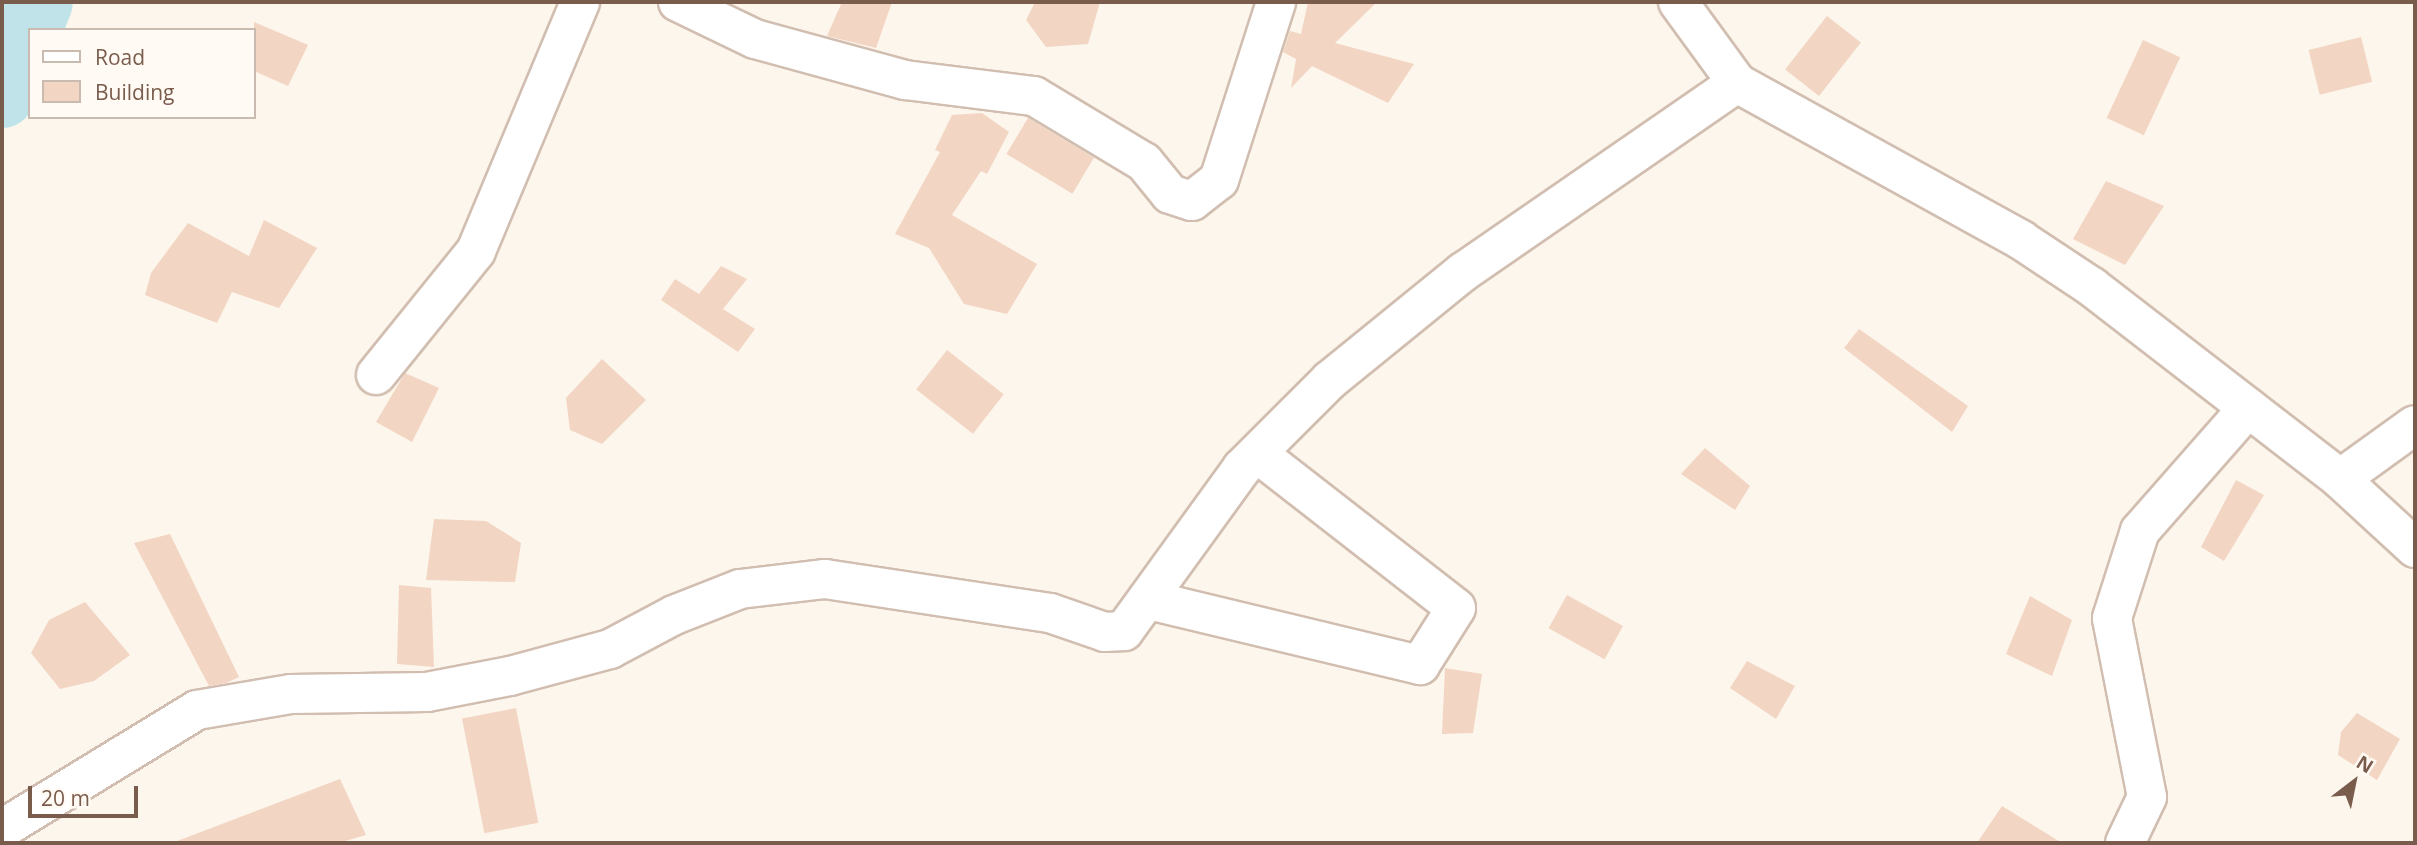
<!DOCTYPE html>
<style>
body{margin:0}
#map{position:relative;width:2417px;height:845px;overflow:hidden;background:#fdf6ec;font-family:"Open Sans",sans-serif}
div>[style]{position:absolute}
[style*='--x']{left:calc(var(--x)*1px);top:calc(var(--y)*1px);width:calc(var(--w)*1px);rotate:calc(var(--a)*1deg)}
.river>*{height:66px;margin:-33px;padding:0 33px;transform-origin:33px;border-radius:33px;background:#bfe3e8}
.building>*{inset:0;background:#f3d5c3;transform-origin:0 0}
.roads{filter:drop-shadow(2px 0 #d1beb0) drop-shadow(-2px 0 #d1beb0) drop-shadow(0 2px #d1beb0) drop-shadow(0 -2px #d1beb0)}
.minor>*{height:38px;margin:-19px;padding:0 19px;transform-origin:19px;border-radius:19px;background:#fff}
span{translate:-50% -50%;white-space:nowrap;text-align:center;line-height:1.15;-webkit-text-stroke:7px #fffaf3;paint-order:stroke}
.frame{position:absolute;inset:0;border:4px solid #7a5c4d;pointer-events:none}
.legend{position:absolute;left:28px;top:28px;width:228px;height:91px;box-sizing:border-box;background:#fffaf3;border:2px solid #cabbb1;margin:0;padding:9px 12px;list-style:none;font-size:21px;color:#7a5c4d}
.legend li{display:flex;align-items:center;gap:14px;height:35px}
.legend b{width:35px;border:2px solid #cabbb1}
.north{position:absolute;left:2319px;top:747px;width:70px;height:70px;-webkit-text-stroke:5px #fffaf3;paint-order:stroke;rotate:32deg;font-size:19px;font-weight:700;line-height:28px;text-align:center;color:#7a5c4d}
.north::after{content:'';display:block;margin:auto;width:24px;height:32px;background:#7a5c4d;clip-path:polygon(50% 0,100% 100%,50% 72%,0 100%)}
.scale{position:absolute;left:28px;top:786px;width:110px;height:32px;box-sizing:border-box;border:4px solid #7a5c4d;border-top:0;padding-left:9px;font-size:21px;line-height:24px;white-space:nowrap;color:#7a5c4d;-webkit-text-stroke:5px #fffaf3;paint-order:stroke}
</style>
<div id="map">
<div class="river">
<div style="--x:2;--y:95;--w:100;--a:-67.8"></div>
</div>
<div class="building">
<div style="clip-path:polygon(842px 2px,892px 2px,876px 48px,827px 36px)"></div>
<div style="clip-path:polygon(1035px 2px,1100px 2px,1088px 44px,1046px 47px,1026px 20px)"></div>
<div style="clip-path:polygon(1308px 2px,1377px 2px,1335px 43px,1414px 64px,1388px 103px,1312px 66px,1291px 88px,1296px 59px,1283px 52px,1290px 31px,1301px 34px)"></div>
<div style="left:1827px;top:16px;width:43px;height:68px;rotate:38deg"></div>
<div style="clip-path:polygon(254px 22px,308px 45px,288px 86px,254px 71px)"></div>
<div style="left:2361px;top:37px;width:46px;height:54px;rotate:76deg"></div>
<div style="left:2143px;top:40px;width:41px;height:86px;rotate:25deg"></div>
<div style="clip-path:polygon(982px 113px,1009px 132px,987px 174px,981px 171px,952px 215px,1037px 264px,1007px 314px,964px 304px,929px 248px,895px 234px,940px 152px,935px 150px,952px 115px)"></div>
<div style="left:1028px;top:118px;width:77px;height:42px;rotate:31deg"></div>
<div style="clip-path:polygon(2106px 181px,2164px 206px,2125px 265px,2073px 239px)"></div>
<div style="clip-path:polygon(264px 220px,317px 248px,279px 308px,232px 292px,217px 323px,145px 295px,151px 273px,188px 223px,249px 256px)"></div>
<div style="clip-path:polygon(721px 266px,747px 279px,723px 309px,755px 329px,738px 352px,661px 300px,675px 279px,699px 294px)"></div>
<div style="clip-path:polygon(1859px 329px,1968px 406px,1952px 432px,1844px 348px)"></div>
<div style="left:947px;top:350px;width:72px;height:50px;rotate:38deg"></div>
<div style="clip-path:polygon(602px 359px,646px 400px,602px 444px,570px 430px,566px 398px)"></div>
<div style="clip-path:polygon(405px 373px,439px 388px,412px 442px,376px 422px)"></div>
<div style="clip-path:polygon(1705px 448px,1750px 486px,1735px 510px,1681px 474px)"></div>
<div style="clip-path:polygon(2236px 480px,2264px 495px,2224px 561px,2201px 547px)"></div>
<div style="clip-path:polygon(434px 519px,486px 521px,521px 543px,515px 582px,426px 580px)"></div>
<div style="clip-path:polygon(170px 534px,239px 677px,226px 683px,209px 686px,134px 543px)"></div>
<div style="clip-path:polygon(399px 585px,431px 588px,434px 667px,397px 664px)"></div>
<div style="left:1567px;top:595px;width:64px;height:38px;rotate:29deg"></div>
<div style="clip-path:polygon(2030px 596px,2072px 620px,2052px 676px,2006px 654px)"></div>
<div style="clip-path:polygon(85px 602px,130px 655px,94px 681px,60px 689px,31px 653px,49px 620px)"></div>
<div style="clip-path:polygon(1747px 661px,1795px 686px,1776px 719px,1730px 688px)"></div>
<div style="clip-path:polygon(1445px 668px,1482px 674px,1473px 733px,1442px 734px)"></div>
<div style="left:516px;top:708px;width:117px;height:55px;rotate:79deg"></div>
<div style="clip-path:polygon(2357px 713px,2400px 739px,2377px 780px,2338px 755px,2341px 732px)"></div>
<div style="clip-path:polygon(340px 779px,366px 835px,338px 843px,172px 843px)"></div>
<div style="clip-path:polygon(2002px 806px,2062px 843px,1977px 843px)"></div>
</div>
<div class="roads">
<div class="minor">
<div style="--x:678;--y:2;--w:85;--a:25.7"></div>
<div style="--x:755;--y:39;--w:156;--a:15.3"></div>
<div style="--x:905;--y:80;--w:130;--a:7.1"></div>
<div style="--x:1034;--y:96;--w:128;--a:31"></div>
<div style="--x:1144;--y:162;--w:41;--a:50.9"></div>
<div style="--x:1170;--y:194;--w:23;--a:18"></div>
<div style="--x:1192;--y:201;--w:34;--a:-38"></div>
<div style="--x:1219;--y:180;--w:187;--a:-72.2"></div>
<div style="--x:1678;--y:2;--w:100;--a:53.9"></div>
<div style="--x:1737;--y:83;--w:325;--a:28.9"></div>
<div style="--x:2021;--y:240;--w:85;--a:33.5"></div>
<div style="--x:2092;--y:287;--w:314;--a:37.7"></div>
<div style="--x:2340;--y:479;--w:102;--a:42.6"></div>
<div style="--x:376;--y:375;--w:159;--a:-51.1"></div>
<div style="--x:476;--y:251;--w:270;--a:-67.3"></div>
<div style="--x:2340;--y:479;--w:92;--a:-35.8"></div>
<div style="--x:1149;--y:600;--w:279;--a:13.5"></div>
<div style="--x:1420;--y:665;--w:67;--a:-57.7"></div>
<div style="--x:1456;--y:608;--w:252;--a:-142.1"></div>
<div style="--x:2;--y:829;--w:228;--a:-31.4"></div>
<div style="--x:197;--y:710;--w:95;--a:-9.7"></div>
<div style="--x:291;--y:694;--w:136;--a:-0.8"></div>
<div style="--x:427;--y:692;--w:85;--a:-10.9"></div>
<div style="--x:510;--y:676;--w:104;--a:-15.1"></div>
<div style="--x:610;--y:649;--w:72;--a:-28"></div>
<div style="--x:674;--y:615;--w:71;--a:-21.5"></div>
<div style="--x:740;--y:589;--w:86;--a:-6.7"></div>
<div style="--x:825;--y:579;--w:228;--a:8.6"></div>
<div style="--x:1050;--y:613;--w:58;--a:19.1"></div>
<div style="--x:1105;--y:632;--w:19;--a:-3"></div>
<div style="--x:1124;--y:631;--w:201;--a:-54.1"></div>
<div style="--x:1242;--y:468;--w:124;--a:-45"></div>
<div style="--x:1330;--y:380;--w:171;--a:-39.1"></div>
<div style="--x:1463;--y:272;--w:333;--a:-34.6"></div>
<div style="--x:2125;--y:843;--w:51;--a:-64.4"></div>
<div style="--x:2147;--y:797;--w:182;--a:-101.1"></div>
<div style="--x:2112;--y:618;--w:91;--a:-72.2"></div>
<div style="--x:2140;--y:531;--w:164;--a:-48.7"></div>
</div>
</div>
<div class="frame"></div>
<ul class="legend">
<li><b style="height:9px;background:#fff"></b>Road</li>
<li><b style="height:19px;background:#f3d5c3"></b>Building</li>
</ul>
<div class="north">N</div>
<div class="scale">20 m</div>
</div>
